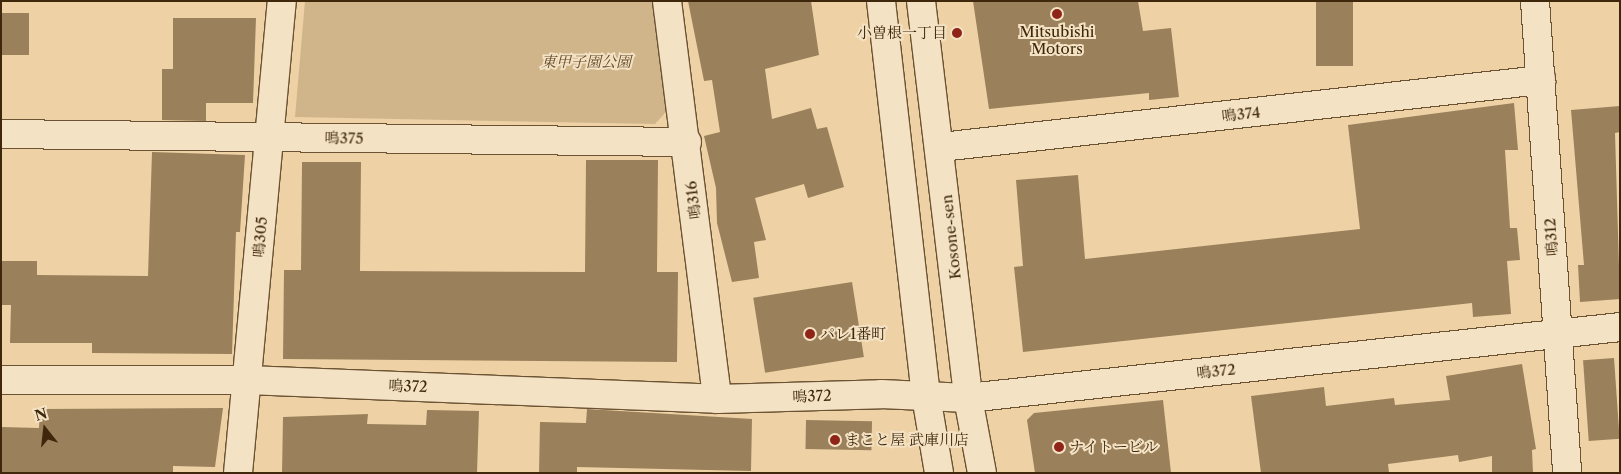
<!DOCTYPE html>
<meta charset="utf-8">
<style>
body{margin:0}
#map{position:relative;width:1621px;height:474px;overflow:hidden;background:#eed2a5;font-family:"Libre Caslon Text","Noto Serif JP",serif}
div>[style]{position:absolute}
[style*='--x']{left:calc(var(--x)*1px);top:calc(var(--y)*1px);width:calc(var(--w)*1px);rotate:calc(var(--a)*1deg)}
.green>*{inset:0;background:#d0b58b}
.building>*{inset:0;background:#9a805b;transform-origin:0 0}
.roads{filter:drop-shadow(1px 0 #6a5232) drop-shadow(-1px 0 #6a5232) drop-shadow(0 1px #6a5232) drop-shadow(0 -1px #6a5232)}
.street>*{height:28px;margin:-14px;padding:0 14px;transform-origin:14px;border-radius:14px;background:#f4e2c4}
.secondary>*{height:28px;margin:-14px;padding:0 14px;transform-origin:14px;border-radius:14px;background:#f4e2c4}
.dots>*{width:14px;height:14px;translate:-50% -50%;box-sizing:border-box;border:2px solid #f4e2c4;border-radius:50%}
span{translate:-50% -50%;white-space:nowrap;text-align:center;line-height:1.15;-webkit-text-stroke:4px #f4e2c4;paint-order:stroke}
.poi-label{font-size:15px;color:#3e270b}
.right{translate:-100% -50%;text-align:right}
.left{translate:0 -50%;text-align:left}
.park-label{font-size:15px;color:#624a2b;font-style:italic}
.street-label{font-size:15px;color:#3e270b}
.frame{position:absolute;inset:0;border:2px solid #3e270b;pointer-events:none}
.north{position:absolute;left:20px;top:404px;width:50px;height:50px;-webkit-text-stroke:4px #f4e2c4;paint-order:stroke;rotate:344deg;font-size:14px;font-weight:700;line-height:20px;text-align:center;color:#3e270b}
.north::after{content:'';display:block;margin:auto;width:18px;height:22px;background:#3e270b;clip-path:polygon(50% 0,100% 100%,50% 72%,0 100%)}
</style>
<div id="map">
<div class="green">
<div style="clip-path:polygon(305px 1px,653px 1px,666px 112px,655px 124px,295px 117px)"></div>
</div>
<div class="building">
<div style="clip-path:polygon(688px 1px,811px 1px,819px 55px,765px 69px,772px 119px,811px 108px,817px 129px,827px 127px,844px 187px,808px 198px,804px 184px,755px 198px,766px 240px,754px 242px,759px 278px,732px 282px,717px 223px,716px 188px,704px 136px,720px 132px,712px 80px,704px 81px)"></div>
<div style="clip-path:polygon(973px 1px,1138px 1px,1143px 31px,1171px 28px,1179px 97px,1149px 100px,1149px 93px,989px 109px)"></div>
<div style="left:1316px;top:1px;width:37px;height:65px"></div>
<div style="left:1px;top:13px;width:28px;height:42px"></div>
<div style="clip-path:polygon(173px 18px,256px 18px,253px 103px,206px 103px,206px 121px,162px 120px,162px 69px,173px 69px)"></div>
<div style="clip-path:polygon(1514px 103px,1518px 150px,1505px 150px,1510px 228px,1517px 228px,1520px 260px,1507px 261px,1511px 314px,1473px 317px,1472px 303px,1023px 352px,1014px 267px,1023px 266px,1016px 180px,1078px 175px,1085px 259px,1360px 229px,1348px 125px)"></div>
<div style="clip-path:polygon(1620px 106px,1620px 132px,1615px 133px,1620px 299px,1580px 302px,1578px 265px,1584px 265px,1571px 110px)"></div>
<div style="clip-path:polygon(152px 152px,245px 155px,240px 232px,236px 232px,232px 354px,92px 353px,92px 343px,10px 343px,11px 305px,1px 305px,1px 261px,37px 261px,37px 275px,148px 276px)"></div>
<div style="clip-path:polygon(586px 160px,658px 160px,657px 272px,678px 272px,677px 362px,283px 359px,284px 270px,301px 270px,302px 162px,361px 162px,360px 271px,585px 272px)"></div>
<div style="left:852px;top:282px;width:76px;height:100px;rotate:81deg"></div>
<div style="left:1614px;top:358px;width:81px;height:31px;rotate:86deg"></div>
<div style="clip-path:polygon(1522px 364px,1536px 449px,1532px 450px,1533px 473px,1492px 473px,1492px 456px,1459px 462px,1458px 455px,1388px 464px,1389px 473px,1261px 473px,1251px 396px,1324px 387px,1326px 406px,1394px 398px,1395px 405px,1450px 400px,1446px 376px)"></div>
<div style="clip-path:polygon(1163px 400px,1171px 473px,1035px 473px,1027px 420px,1034px 413px)"></div>
<div style="clip-path:polygon(223px 408px,215px 467px,173px 466px,173px 473px,1px 473px,1px 427px,39px 428px,40px 409px)"></div>
<div style="clip-path:polygon(587px 409px,752px 419px,751px 471px,577px 467px,577px 473px,539px 473px,540px 422px,586px 423px)"></div>
<div style="clip-path:polygon(427px 410px,479px 411px,477px 473px,282px 473px,283px 417px,368px 414px,367px 424px,426px 425px)"></div>
<div style="left:806px;top:420px;width:66px;height:29px;rotate:1deg"></div>
</div>
<div class="roads">
<div class="street">
<div style="--x:667;--y:1;--w:401;--a:82.8"></div>
<div style="--x:1535;--y:1;--w:473;--a:86.1"></div>
<div style="--x:1;--y:134;--w:686;--a:0.67"></div>
<div style="--x:941;--y:147;--w:604;--a:-6.37"></div>
<div style="--x:1;--y:380;--w:246;--a:0"></div>
<div style="--x:247;--y:380;--w:470;--a:2.3"></div>
<div style="--x:717;--y:399;--w:164;--a:-1.7"></div>
<div style="--x:881;--y:394;--w:87;--a:2.6"></div>
<div style="--x:968;--y:398;--w:656;--a:-6.21"></div>
<div style="--x:238;--y:473;--w:474;--a:-84.7"></div>
</div>
<div class="secondary">
<div style="--x:881;--y:1;--w:398;--a:83.5"></div>
<div style="--x:926;--y:396;--w:78;--a:80.4"></div>
<div style="--x:921;--y:1;--w:400;--a:83.2"></div>
<div style="--x:968;--y:398;--w:76;--a:79.4"></div>
</div>
</div>
<div class="dots">
<div style="left:1057px;top:14px;background:#8f2418"></div>
<div style="left:957px;top:33px;background:#8f2418"></div>
<div style="left:810px;top:334px;background:#8f2418"></div>
<div style="left:835px;top:440px;background:#8f2418"></div>
<div style="left:1059px;top:447px;background:#8f2418"></div>
</div>
<div class="poi-label">
<span style="left:1057px;top:40px">Mitsubishi<br>Motors</span>
<span class="right" style="left:947px;top:33px">小曽根一丁目</span>
<span class="left" style="left:820px;top:334px">パレ1番町</span>
<span class="left" style="left:845px;top:440px">まこと屋 武庫川店</span>
<span class="left" style="left:1069px;top:447px">ナイトービル</span>
</div>
<div class="park-label">
<span style="left:586px;top:62px">東甲子園公園</span>
</div>
<div class="street-label">
<span style="left:1241px;top:114px;rotate:-6deg">鳴374</span>
<span style="left:344px;top:138px;rotate:1deg">鳴375</span>
<span style="left:693px;top:200px;rotate:-97deg">鳴316</span>
<span style="left:260px;top:237px;rotate:-85deg">鳴305</span>
<span style="left:951px;top:237px;rotate:-96deg">Kosone-sen</span>
<span style="left:1551px;top:237px;rotate:-94deg">鳴312</span>
<span style="left:1216px;top:371px;rotate:-6deg">鳴372</span>
<span style="left:408px;top:386px;rotate:2deg">鳴372</span>
<span style="left:812px;top:396px;rotate:-2deg">鳴372</span>
</div>
<div class="frame"></div>
<div class="north">N</div>
</div>
